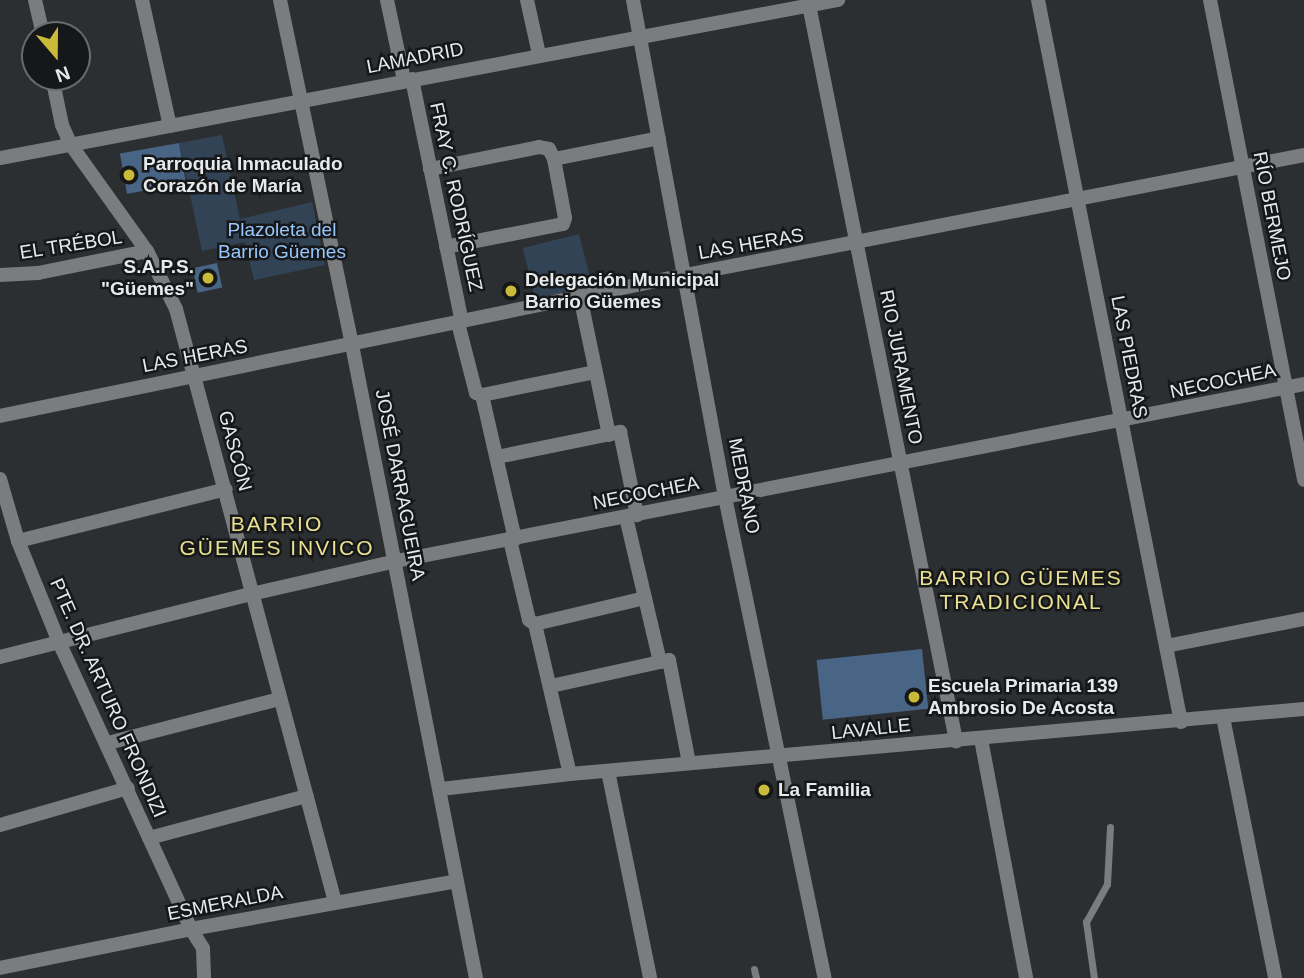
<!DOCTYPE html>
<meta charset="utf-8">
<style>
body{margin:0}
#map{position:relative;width:1304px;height:978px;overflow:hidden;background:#2c2f32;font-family:Arial,sans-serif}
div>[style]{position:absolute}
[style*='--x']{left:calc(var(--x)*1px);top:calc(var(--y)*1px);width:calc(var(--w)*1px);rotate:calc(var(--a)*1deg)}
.green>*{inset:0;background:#334356;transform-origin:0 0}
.building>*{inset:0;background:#496586;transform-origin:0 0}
.service>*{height:7px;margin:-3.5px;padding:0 3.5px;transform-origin:3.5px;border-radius:3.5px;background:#7b7c7e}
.minor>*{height:14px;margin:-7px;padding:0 7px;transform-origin:7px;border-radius:7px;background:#7b7c7e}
.tertiary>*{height:14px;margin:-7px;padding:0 7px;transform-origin:7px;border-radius:7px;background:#7b7c7e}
.dots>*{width:19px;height:19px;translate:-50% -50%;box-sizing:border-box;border:4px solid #161718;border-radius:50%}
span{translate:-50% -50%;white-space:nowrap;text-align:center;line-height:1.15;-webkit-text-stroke:5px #161718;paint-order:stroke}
.street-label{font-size:19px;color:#e7e9eb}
.poi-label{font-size:19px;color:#e7e9eb;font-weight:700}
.left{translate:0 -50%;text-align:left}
.right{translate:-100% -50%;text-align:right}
.park-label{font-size:19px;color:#97c7fd}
.neighbourhood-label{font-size:21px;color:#e9e091;letter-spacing:2px}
.north{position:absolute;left:21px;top:21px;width:70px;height:70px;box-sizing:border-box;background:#161718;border:2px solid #6a6b6c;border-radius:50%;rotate:160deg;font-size:19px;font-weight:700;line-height:28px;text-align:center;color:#e7e9eb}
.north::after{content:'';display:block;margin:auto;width:24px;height:32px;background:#caba3a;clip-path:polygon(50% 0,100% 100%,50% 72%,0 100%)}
</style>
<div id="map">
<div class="green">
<div style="clip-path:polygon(222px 135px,240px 219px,312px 202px,325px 265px,254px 280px,245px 242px,202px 251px,179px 143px)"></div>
<div style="left:579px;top:234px;width:56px;height:58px;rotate:76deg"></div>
</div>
<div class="building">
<div style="left:179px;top:143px;width:41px;height:60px;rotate:80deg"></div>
<div style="left:217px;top:263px;width:25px;height:25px;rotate:78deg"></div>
<div style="left:922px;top:649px;width:60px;height:106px;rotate:84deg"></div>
</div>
<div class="service">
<div style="--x:754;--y:969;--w:9;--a:77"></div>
<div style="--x:1094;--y:978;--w:57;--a:-98.1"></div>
<div style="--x:1086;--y:922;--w:43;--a:-61.1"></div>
<div style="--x:1107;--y:884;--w:57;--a:-87"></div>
</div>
<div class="minor">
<div style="--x:35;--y:0;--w:36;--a:77"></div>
<div style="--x:142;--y:0;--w:129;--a:77.5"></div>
<div style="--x:280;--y:0;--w:352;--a:78.2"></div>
<div style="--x:352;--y:345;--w:645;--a:78.92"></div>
<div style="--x:387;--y:0;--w:82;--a:78"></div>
<div style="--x:527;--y:0;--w:55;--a:77.5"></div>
<div style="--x:808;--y:0;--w:756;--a:78.7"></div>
<div style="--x:1210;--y:0;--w:489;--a:78.9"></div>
<div style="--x:52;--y:77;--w:49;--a:78.2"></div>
<div style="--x:62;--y:125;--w:22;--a:66"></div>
<div style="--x:71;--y:145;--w:130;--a:54.4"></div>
<div style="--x:147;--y:251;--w:65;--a:63.4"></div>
<div style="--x:176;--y:309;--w:614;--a:74.99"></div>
<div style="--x:412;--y:79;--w:248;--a:78.4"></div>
<div style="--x:0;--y:158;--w:853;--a:-10.68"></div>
<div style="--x:554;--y:159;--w:107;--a:-11.3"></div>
<div style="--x:430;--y:169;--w:111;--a:-11.4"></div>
<div style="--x:539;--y:147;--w:10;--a:11"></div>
<div style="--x:549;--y:149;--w:11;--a:63"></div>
<div style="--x:554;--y:159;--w:60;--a:79.4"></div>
<div style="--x:565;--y:218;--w:6;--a:108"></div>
<div style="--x:563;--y:224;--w:119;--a:168.9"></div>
<div style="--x:0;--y:275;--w:38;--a:-3"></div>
<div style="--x:38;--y:273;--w:111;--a:-11.4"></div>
<div style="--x:580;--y:296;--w:142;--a:78.2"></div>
<div style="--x:458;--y:323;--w:72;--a:75.6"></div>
<div style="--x:476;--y:393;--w:6;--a:18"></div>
<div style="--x:482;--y:395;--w:148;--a:77.1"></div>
<div style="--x:482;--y:395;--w:115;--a:-11.5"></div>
<div style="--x:0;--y:416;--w:699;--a:-11.63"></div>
<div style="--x:685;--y:275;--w:631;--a:-10.97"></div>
<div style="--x:497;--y:457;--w:126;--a:-11.5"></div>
<div style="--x:620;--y:432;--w:85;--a:78.4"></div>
<div style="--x:626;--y:517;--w:149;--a:76.8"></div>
<div style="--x:510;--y:540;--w:82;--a:76.6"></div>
<div style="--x:529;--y:620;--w:7;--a:34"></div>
<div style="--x:535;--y:624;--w:154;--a:76.9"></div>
<div style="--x:18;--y:541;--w:214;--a:-14"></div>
<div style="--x:535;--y:624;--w:113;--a:-13.3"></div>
<div style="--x:1166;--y:646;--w:141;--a:-11.1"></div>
<div style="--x:0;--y:657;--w:259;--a:-14.1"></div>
<div style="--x:251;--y:594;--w:149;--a:-12.8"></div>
<div style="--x:396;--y:561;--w:925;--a:-11.03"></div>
<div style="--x:551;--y:686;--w:121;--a:-12.4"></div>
<div style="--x:669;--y:660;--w:105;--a:79"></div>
<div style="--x:981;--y:739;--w:243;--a:79.3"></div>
<div style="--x:108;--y:743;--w:177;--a:-14.4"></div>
<div style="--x:608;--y:771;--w:211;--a:78.5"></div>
<div style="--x:0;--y:825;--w:133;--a:-16.1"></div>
<div style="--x:149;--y:838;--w:163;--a:-14.9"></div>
<div style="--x:191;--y:929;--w:22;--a:58"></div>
<div style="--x:203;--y:948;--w:30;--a:88"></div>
<div style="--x:0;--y:968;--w:195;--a:-11.5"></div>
<div style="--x:191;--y:929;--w:270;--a:-10.2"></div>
</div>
<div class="tertiary">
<div style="--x:633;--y:0;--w:505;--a:79.51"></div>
<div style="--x:725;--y:497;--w:491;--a:78.3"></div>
<div style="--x:1038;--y:0;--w:736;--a:78.8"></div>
<div style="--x:0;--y:479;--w:65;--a:73.8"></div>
<div style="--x:18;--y:541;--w:109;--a:67.9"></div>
<div style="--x:59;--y:642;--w:316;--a:65.3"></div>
<div style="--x:1223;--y:717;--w:266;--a:78.7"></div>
<div style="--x:441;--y:789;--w:130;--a:-6.6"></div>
<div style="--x:570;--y:774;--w:737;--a:-5.06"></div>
</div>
<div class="dots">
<div style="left:129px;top:175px;background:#caba3a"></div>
<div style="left:208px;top:278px;background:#caba3a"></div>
<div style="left:511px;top:291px;background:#caba3a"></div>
<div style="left:914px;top:697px;background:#caba3a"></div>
<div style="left:764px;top:790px;background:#caba3a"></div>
</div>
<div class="street-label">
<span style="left:415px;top:58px;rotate:-11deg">LAMADRID</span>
<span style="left:456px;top:197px;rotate:78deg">FRAY C. RODRÍGUEZ</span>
<span style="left:1272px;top:216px;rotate:79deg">RÍO BERMEJO</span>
<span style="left:751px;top:244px;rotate:-10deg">LAS HERAS</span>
<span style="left:71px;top:245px;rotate:-9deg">EL TRÉBOL</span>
<span style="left:195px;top:356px;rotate:-11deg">LAS HERAS</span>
<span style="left:1129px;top:357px;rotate:79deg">LAS PIEDRAS</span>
<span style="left:901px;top:367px;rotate:79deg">RIO JURAMENTO</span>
<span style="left:1223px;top:381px;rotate:-12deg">NECOCHEA</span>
<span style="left:235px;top:451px;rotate:75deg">GASCÓN</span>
<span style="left:400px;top:485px;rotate:79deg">JOSÉ DARRAGUEIRA</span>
<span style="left:744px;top:486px;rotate:79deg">MEDRANO</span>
<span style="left:646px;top:493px;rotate:-11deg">NECOCHEA</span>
<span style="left:108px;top:698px;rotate:66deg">PTE. DR. ARTURO FRONDIZI</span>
<span style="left:871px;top:729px;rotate:-6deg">LAVALLE</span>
<span style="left:225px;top:903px;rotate:-11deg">ESMERALDA</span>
</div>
<div class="poi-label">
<span class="left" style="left:143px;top:175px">Parroquia Inmaculado<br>Corazón de María</span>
<span class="right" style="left:194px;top:278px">S.A.P.S.<br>"Güemes"</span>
<span class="left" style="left:525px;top:291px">Delegación Municipal<br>Barrio Güemes</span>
<span class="left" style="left:928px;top:697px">Escuela Primaria 139<br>Ambrosio De Acosta</span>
<span class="left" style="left:778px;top:790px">La Familia</span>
</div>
<div class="park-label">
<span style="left:282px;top:241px">Plazoleta del<br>Barrio Güemes</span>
</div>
<div class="neighbourhood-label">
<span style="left:277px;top:536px">BARRIO<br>GÜEMES INVICO</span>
<span style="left:1021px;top:590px">BARRIO GÜEMES<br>TRADICIONAL</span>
</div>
<div class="north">N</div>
</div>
